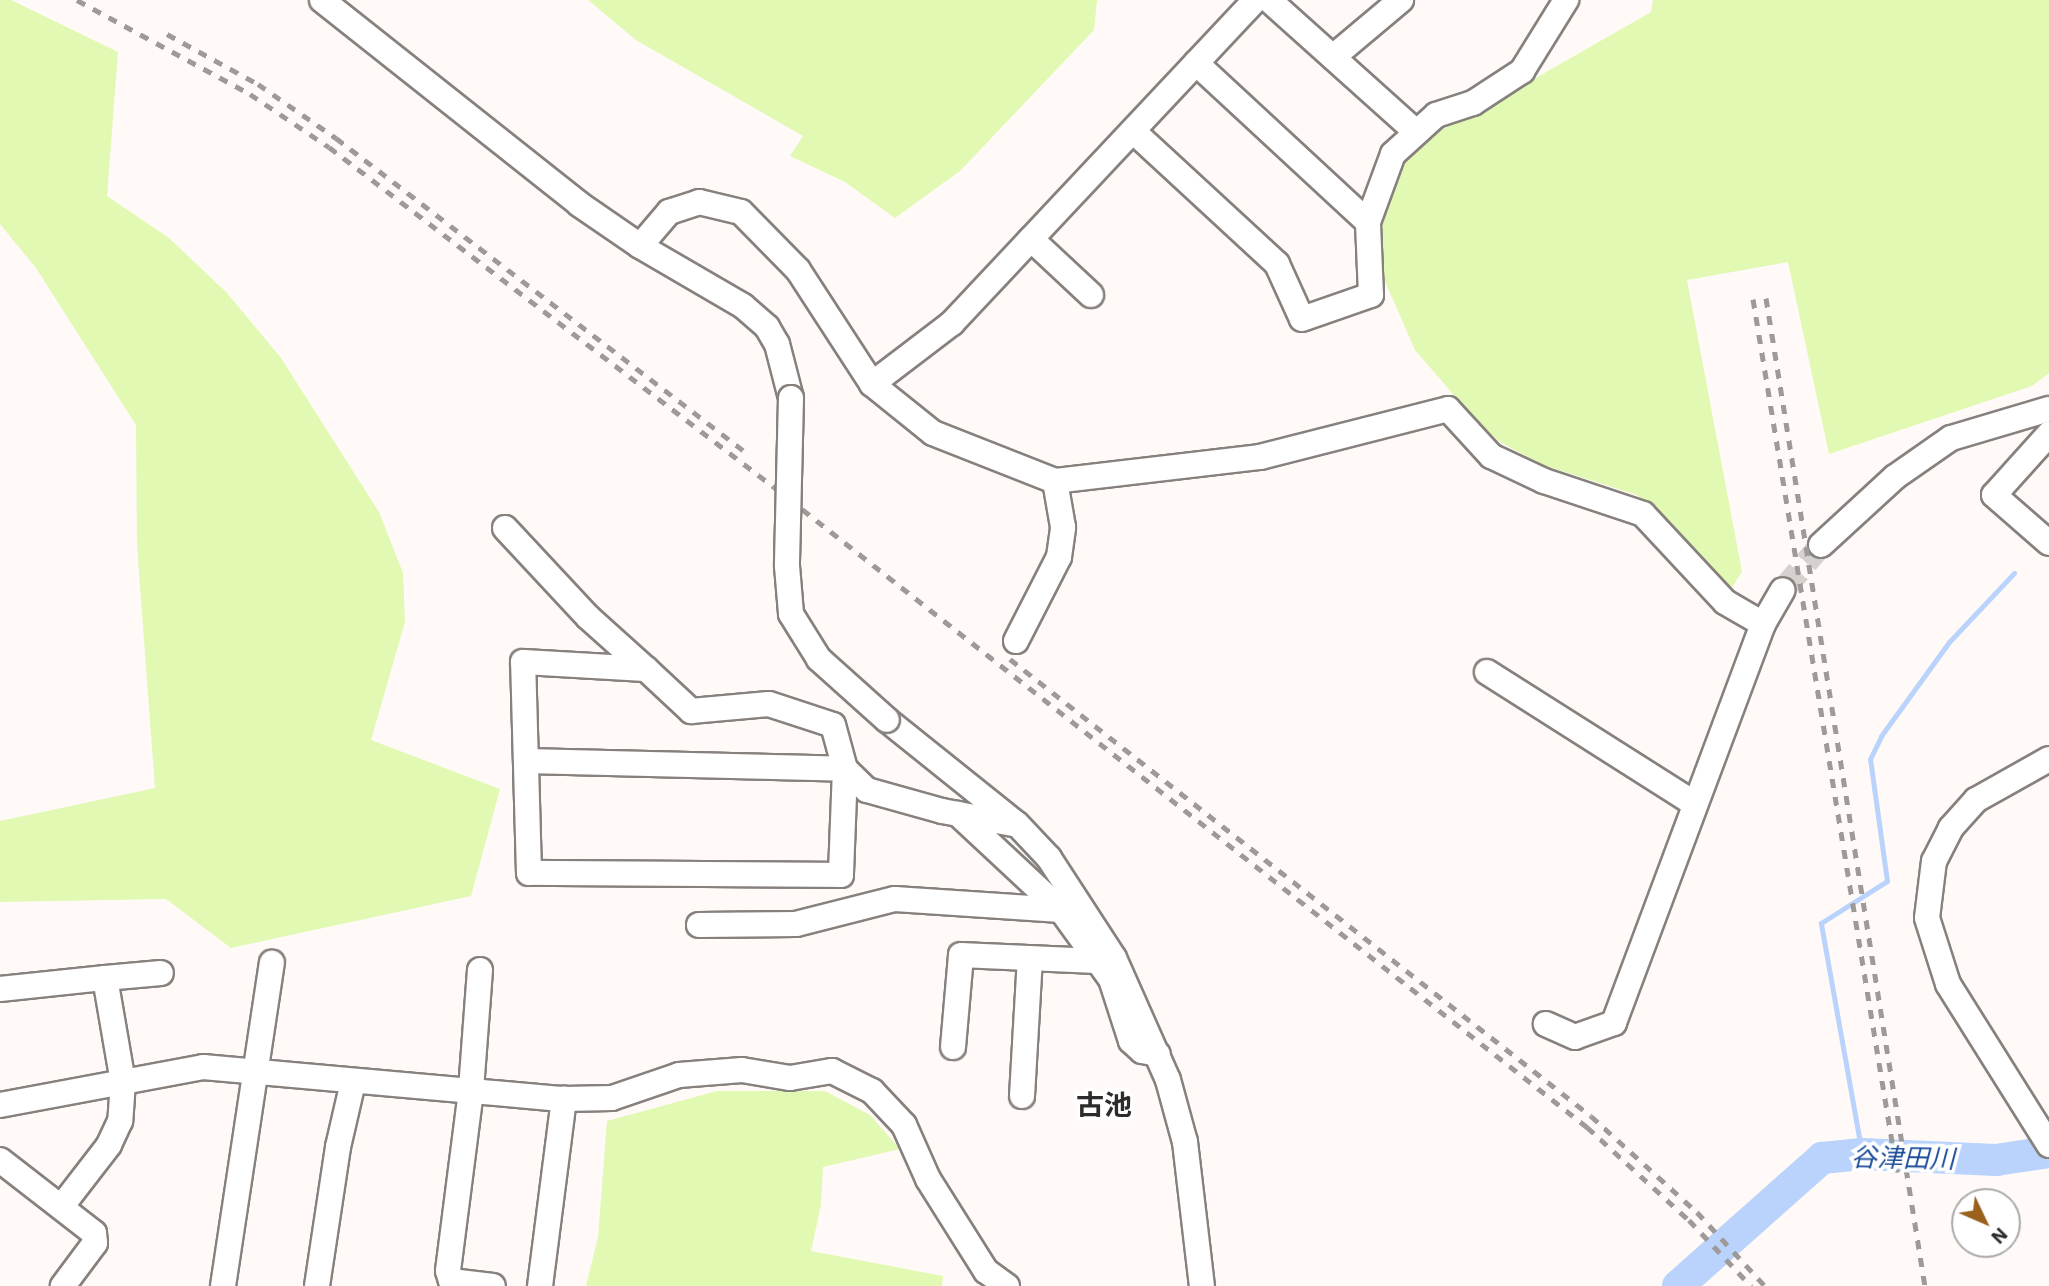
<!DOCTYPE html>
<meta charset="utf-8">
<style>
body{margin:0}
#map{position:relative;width:2049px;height:1286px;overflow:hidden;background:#fffaf7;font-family:"IBM Plex Sans","Noto Sans JP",sans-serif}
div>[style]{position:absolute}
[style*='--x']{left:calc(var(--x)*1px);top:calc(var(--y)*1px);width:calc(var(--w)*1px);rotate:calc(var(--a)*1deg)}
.green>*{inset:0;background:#e1f9b2}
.stream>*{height:5px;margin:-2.5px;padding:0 2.5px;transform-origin:2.5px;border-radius:2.5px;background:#bad3fc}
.river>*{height:32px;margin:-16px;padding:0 16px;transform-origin:16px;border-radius:16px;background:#bad3fc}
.minor-tunnel>*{height:24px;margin-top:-12px;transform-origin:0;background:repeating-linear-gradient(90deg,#d5d1ce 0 24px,transparent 0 36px)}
.roads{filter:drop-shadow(2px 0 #87817e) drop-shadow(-2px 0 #87817e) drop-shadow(0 2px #87817e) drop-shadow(0 -2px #87817e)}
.minor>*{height:24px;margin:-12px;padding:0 12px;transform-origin:12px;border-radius:12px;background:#fff}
.rail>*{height:5px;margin-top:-2.5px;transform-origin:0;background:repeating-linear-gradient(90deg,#9d9a98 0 9px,transparent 0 18px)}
.bridges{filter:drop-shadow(2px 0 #87817e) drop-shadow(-2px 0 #87817e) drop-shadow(0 2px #87817e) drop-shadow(0 -2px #87817e)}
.minor-bridge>*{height:24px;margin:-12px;padding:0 12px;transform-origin:12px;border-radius:12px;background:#fff}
span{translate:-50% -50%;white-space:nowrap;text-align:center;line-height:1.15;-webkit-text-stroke:7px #fff;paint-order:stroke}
.water-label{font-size:26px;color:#1d4e9a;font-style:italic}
.quarter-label{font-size:28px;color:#2e2c2b;font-weight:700}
.north{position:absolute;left:1951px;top:1188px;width:70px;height:70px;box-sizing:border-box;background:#fff;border:2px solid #ababaa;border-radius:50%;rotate:134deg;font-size:19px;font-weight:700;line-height:28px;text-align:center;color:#2e2c2b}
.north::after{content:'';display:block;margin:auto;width:24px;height:32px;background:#99611c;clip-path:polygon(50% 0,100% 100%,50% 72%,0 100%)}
</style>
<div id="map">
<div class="green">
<div style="clip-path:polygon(0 0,11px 0,118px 52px,107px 196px,169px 238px,227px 293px,281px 358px,379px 512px,403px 573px,405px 622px,371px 740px,500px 789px,471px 896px,231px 948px,166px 899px,0 902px,0 821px,155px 788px,137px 546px,136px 425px,36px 268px,0 224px)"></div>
<div style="clip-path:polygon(588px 0,1097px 0,1094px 30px,960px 171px,895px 218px,845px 182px,790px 156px,803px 136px,636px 40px)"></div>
<div style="clip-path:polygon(1653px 0,2049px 0,2049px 373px,2032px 386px,1829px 454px,1788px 262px,1687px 280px,1742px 572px,1727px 595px,1672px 523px,1637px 495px,1543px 465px,1500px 442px,1472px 416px,1415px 350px,1376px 261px,1383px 219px,1407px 144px,1461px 121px,1651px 12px)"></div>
<div style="clip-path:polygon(717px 1091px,825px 1091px,870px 1115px,900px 1149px,823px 1167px,821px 1205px,811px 1251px,943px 1276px,942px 1286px,586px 1286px,598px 1237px,607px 1121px)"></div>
</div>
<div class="stream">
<div style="--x:1862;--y:1154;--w:235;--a:-100.1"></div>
<div style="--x:1821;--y:923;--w:78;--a:-32.5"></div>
<div style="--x:1887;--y:881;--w:123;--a:-97.9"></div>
<div style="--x:1870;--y:759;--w:25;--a:-64"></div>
<div style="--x:1881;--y:736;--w:116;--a:-54.1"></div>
<div style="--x:1949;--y:642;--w:95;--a:-46.7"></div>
</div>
<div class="river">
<div style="--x:1678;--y:1286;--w:193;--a:-41.6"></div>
<div style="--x:1822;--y:1158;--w:40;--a:-5.7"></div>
<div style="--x:1862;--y:1154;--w:134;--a:2.6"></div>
<div style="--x:1996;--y:1160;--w:54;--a:-8.6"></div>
</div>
<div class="minor-tunnel">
<div style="--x:1783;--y:590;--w:59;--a:-49.8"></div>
</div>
<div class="roads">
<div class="minor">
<div style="--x:322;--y:0;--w:328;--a:38.4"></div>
<div style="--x:579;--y:204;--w:74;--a:34.5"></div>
<div style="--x:640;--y:246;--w:119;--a:30.2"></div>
<div style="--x:743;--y:306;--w:32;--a:41"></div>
<div style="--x:767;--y:327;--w:20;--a:60"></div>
<div style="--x:777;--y:344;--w:56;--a:75.5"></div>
<div style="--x:1269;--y:0;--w:196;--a:41.9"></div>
<div style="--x:1333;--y:57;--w:89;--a:-40"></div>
<div style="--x:1196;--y:63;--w:234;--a:42.8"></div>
<div style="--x:1133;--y:131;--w:196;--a:42.7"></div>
<div style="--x:1277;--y:264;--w:60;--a:65.6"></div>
<div style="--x:1302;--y:319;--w:73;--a:-19.2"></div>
<div style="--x:1371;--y:295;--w:73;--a:-92.4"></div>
<div style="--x:1368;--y:222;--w:72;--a:-69.8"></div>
<div style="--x:1393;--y:154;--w:58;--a:-42.2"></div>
<div style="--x:1436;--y:115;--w:39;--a:-18"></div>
<div style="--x:1473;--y:103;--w:59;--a:-33.1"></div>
<div style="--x:1522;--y:71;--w:84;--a:-58.2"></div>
<div style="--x:1031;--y:239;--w:82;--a:43"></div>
<div style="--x:640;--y:246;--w:45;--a:-49.5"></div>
<div style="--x:669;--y:212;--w:32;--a:-18"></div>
<div style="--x:699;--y:202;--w:43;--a:13.4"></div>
<div style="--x:741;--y:212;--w:81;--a:45.5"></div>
<div style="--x:798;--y:270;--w:136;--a:57"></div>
<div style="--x:872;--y:384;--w:78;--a:38.8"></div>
<div style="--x:933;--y:433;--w:131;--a:21.5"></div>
<div style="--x:1055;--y:481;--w:206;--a:-6.7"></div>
<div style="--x:1260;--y:457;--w:194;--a:-14.3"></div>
<div style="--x:1448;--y:409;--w:64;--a:47.5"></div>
<div style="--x:1491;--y:456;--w:59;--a:25.3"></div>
<div style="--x:1544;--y:481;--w:104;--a:18.4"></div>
<div style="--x:1643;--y:514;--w:120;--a:47"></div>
<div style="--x:1725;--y:602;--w:44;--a:30.1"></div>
<div style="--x:1763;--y:624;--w:426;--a:110.5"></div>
<div style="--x:1614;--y:1023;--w:41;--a:160.3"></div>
<div style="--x:1575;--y:1037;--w:32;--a:-156"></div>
<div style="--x:872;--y:384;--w:101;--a:-37.3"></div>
<div style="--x:952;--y:323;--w:443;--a:-46.8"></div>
<div style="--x:2049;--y:434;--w:82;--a:132"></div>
<div style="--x:1994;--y:495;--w:73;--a:41.1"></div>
<div style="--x:505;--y:528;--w:122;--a:47"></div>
<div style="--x:588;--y:617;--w:78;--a:41.9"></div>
<div style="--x:646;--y:669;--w:62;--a:43"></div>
<div style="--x:691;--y:711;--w:78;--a:-5.1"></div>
<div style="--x:769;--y:704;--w:67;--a:18.2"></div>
<div style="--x:833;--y:725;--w:46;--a:74.7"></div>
<div style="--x:845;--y:769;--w:106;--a:92.2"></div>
<div style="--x:841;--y:875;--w:312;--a:-179.6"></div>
<div style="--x:529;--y:873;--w:211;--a:-91.6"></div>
<div style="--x:523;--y:662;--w:123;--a:3.3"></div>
<div style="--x:1821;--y:545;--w:100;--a:-42.6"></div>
<div style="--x:1895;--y:477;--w:68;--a:-34.9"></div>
<div style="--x:1951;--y:438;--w:102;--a:-16.5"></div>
<div style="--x:1763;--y:624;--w:39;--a:-60"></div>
<div style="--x:1016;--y:641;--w:94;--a:-62.9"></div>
<div style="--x:1059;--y:557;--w:30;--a:-82"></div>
<div style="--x:1063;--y:527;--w:47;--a:-99.9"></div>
<div style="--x:1487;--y:672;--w:246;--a:32.4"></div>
<div style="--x:887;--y:720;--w:166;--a:38.7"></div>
<div style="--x:1017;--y:824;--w:47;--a:46.7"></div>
<div style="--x:1049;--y:858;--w:119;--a:57"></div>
<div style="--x:1114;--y:958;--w:133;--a:66.1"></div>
<div style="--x:1168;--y:1080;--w:64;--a:74.7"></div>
<div style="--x:1185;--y:1142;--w:145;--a:83.3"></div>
<div style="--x:2049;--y:759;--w:84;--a:150.7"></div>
<div style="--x:1976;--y:800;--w:38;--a:132"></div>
<div style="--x:1951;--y:828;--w:37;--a:117"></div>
<div style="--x:1934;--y:861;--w:57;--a:97"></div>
<div style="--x:1927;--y:918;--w:69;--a:72.3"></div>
<div style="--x:1948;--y:984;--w:190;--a:57.9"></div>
<div style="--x:526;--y:761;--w:319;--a:1.4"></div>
<div style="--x:845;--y:769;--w:30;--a:44"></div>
<div style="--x:867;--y:790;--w:78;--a:15.6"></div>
<div style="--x:942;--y:811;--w:72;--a:10.4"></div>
<div style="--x:958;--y:814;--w:141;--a:43"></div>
<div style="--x:1061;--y:910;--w:85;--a:54.1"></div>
<div style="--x:1111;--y:979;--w:65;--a:72.1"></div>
<div style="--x:1131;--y:1041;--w:15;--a:42"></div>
<div style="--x:1142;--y:1051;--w:16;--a:11"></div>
<div style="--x:699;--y:925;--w:97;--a:-0.6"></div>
<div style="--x:796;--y:924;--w:102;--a:-14.2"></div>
<div style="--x:895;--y:899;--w:166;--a:3.8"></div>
<div style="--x:480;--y:970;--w:121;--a:94.3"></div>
<div style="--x:471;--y:1091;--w:181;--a:97.3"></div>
<div style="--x:448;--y:1271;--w:10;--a:73"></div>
<div style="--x:451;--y:1281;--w:42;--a:6.8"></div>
<div style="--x:105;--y:978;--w:56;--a:-5.1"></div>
<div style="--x:0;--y:989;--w:106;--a:-6"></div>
<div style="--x:105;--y:978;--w:106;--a:80.2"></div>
<div style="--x:123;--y:1082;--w:39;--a:94"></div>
<div style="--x:120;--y:1121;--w:26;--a:115"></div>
<div style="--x:109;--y:1145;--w:78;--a:127.7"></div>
<div style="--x:953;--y:1047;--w:92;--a:-85"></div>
<div style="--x:961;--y:955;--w:135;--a:2.5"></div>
<div style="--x:1022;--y:1096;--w:138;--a:-86.7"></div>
<div style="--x:0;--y:1105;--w:207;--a:-10.6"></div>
<div style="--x:203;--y:1067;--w:362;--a:5.1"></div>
<div style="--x:564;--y:1099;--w:48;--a:-1.2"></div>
<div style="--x:612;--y:1098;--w:71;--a:-18.9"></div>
<div style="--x:679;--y:1075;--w:63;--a:-4.5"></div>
<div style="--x:742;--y:1070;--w:49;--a:9.5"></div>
<div style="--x:790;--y:1078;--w:43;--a:-9.5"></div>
<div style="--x:832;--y:1071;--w:45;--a:26.6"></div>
<div style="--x:872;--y:1091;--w:47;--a:46.7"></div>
<div style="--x:904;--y:1125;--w:59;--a:66"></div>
<div style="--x:928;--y:1179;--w:109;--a:57.8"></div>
<div style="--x:986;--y:1271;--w:26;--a:36"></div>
<div style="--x:0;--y:1160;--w:119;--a:37.8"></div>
<div style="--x:94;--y:1233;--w:10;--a:84"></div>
<div style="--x:95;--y:1243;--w:54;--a:126.7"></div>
<div style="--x:223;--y:1286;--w:327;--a:-81.4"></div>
<div style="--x:317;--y:1286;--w:141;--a:-81.4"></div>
<div style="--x:338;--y:1147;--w:67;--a:-77"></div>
<div style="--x:540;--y:1286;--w:189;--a:-82.7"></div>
</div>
</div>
<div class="rail">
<div style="--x:77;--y:0;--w:197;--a:28.5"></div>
<div style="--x:250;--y:94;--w:95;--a:33.9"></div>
<div style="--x:329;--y:147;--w:560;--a:37.38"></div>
<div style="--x:774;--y:487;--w:1035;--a:38.21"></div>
<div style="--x:1587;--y:1127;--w:138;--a:42.4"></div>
<div style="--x:1689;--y:1220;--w:91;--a:46.8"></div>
<div style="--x:167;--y:34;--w:104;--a:28.8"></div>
<div style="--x:258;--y:84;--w:95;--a:34.7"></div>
<div style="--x:336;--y:138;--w:519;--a:37.49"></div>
<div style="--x:1766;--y:298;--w:1001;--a:80.86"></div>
<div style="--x:1753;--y:299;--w:885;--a:80.63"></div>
<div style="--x:1010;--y:659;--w:739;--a:38.19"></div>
<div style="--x:1591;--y:1116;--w:143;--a:42.2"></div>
<div style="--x:1697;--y:1212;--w:100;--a:47.4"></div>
</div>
<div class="bridges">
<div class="minor-bridge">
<div style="--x:791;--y:398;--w:168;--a:91.4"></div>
<div style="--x:787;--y:566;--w:48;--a:85.2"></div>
<div style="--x:791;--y:614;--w:53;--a:58.1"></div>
<div style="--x:819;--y:659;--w:91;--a:41.9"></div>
</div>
</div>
<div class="water-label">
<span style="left:1903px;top:1158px;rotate:1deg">谷津田川</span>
</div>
<div class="quarter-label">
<span style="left:1104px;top:1105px">古池</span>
</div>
<div class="north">N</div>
</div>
